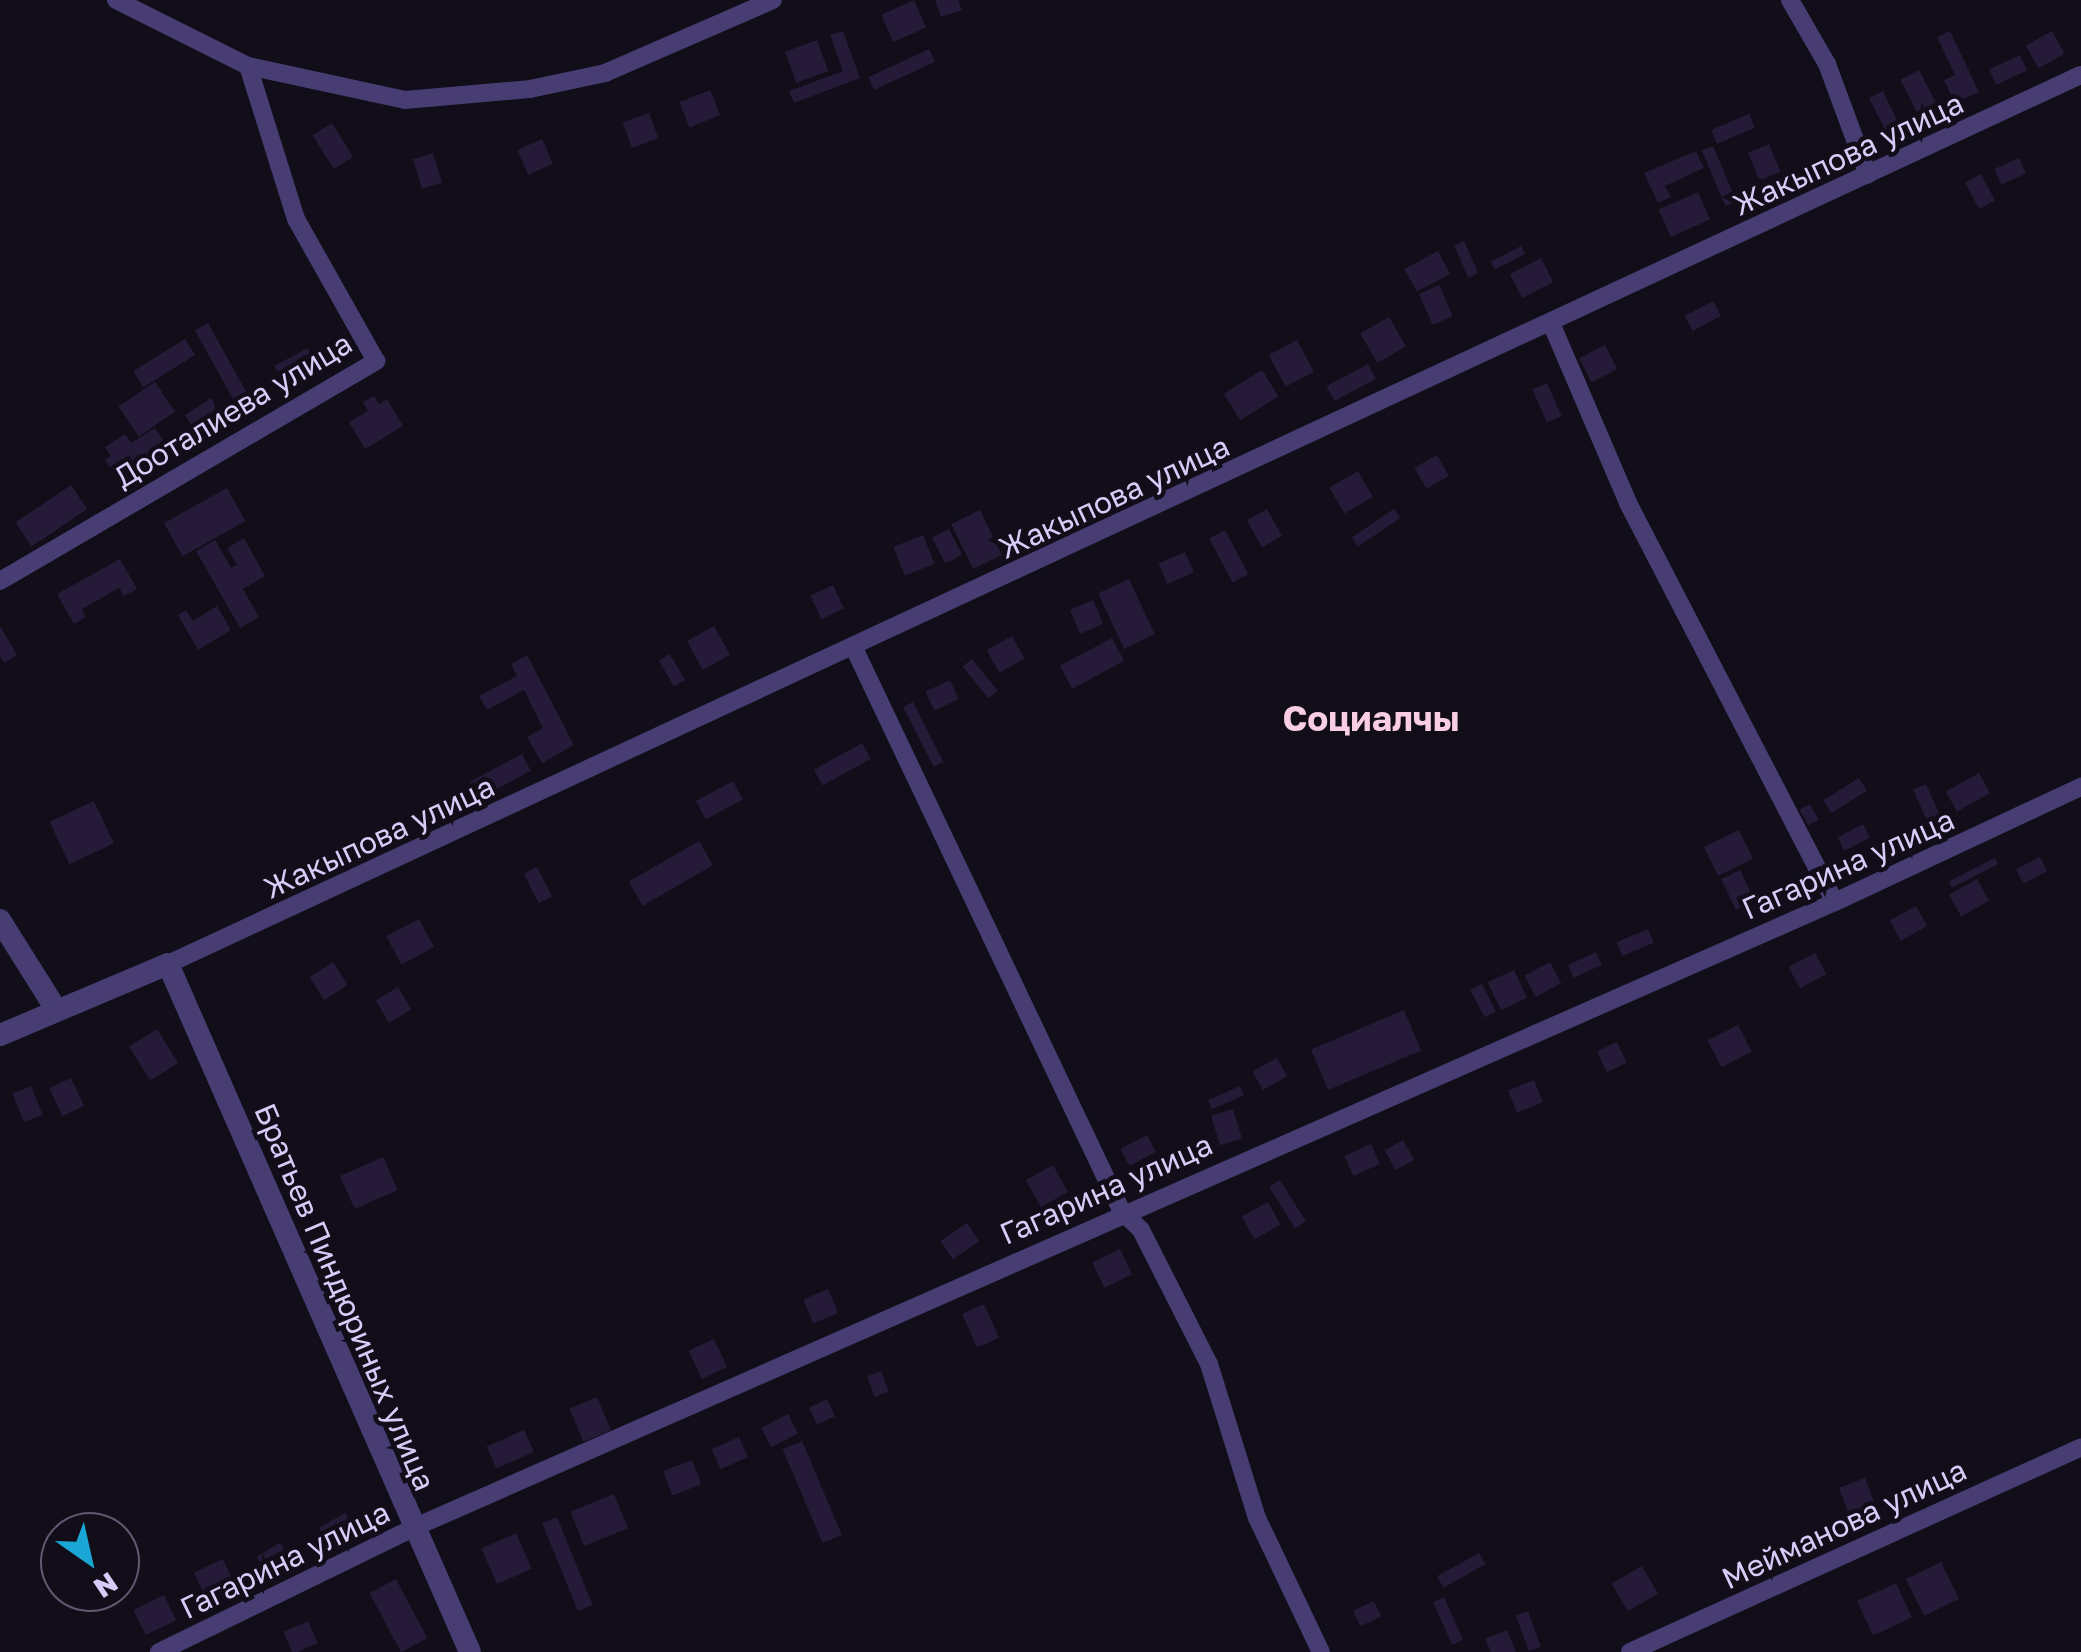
<!DOCTYPE html>
<meta charset="utf-8">
<style>
body{margin:0}
#map{position:relative;width:2081px;height:1652px;overflow:hidden;background:#110d19;font-family:"Golos Text",sans-serif}
div>[style]{position:absolute}
[style*='--x']{left:calc(var(--x)*1px);top:calc(var(--y)*1px);width:calc(var(--w)*1px);rotate:calc(var(--a)*1deg)}
.building>*{inset:0;background:#251b38;transform-origin:0 0}
.minor>*{height:18px;margin:-9px;padding:0 9px;transform-origin:9px;border-radius:9px;background:#473d73}
.tertiary>*{height:22px;margin:-11px;padding:0 11px;transform-origin:11px;border-radius:11px;background:#473d73}
span{translate:-50% -50%;white-space:nowrap;text-align:center;line-height:1.15;-webkit-text-stroke:9px #110d19;paint-order:stroke}
.street-label{font-size:30px;color:#d7ccf8}
.quarter-label{font-size:35px;color:#f9cde3;font-weight:700}
.north{position:absolute;left:40px;top:1512px;width:100px;height:100px;box-sizing:border-box;background:#110d19;border:2px solid #605972;border-radius:50%;rotate:146deg;font-size:28px;font-weight:700;line-height:40px;text-align:center;color:#d7ccf8}
.north::after{content:'';display:block;margin:auto;width:35px;height:45px;background:#1ba7d5;clip-path:polygon(50% 0,100% 100%,50% 72%,0 100%)}
</style>
<div id="map">
<div class="building">
<div style="left:914px;top:0;width:30px;height:36px;rotate:66deg"></div>
<div style="clip-path:polygon(935px 0,958px 0,962px 10px,941px 17px)"></div>
<div style="clip-path:polygon(843px 31px,860px 78px,794px 103px,789px 91px,843px 71px,830px 35px)"></div>
<div style="clip-path:polygon(1950px 31px,1979px 92px,1955px 103px,1944px 80px,1955px 75px,1937px 37px)"></div>
<div style="left:2052px;top:31px;width:26px;height:30px;rotate:61deg"></div>
<div style="left:817px;top:40px;width:33px;height:34px;rotate:70deg"></div>
<div style="left:929px;top:49px;width:14px;height:67px;rotate:65deg"></div>
<div style="left:2020px;top:55px;width:17px;height:34px;rotate:65deg"></div>
<div style="left:1919px;top:70px;width:42px;height:21px;rotate:63deg"></div>
<div style="left:710px;top:90px;width:27px;height:33px;rotate:68deg"></div>
<div style="clip-path:polygon(1883px 91px,1900px 126px,1915px 118px,1922px 131px,1893px 146px,1869px 98px)"></div>
<div style="left:649px;top:113px;width:27px;height:28px;rotate:70deg"></div>
<div style="left:1749px;top:114px;width:15px;height:41px;rotate:67deg"></div>
<div style="left:332px;top:123px;width:40px;height:23px;rotate:58deg"></div>
<div style="left:542px;top:139px;width:27px;height:27px;rotate:66deg"></div>
<div style="left:1769px;top:144px;width:30px;height:23px;rotate:67deg"></div>
<div style="left:1713px;top:146px;width:60px;height:12px;rotate:67deg"></div>
<div style="clip-path:polygon(1696px 151px,1704px 168px,1665px 186px,1671px 197px,1658px 203px,1644px 173px)"></div>
<div style="left:433px;top:153px;width:31px;height:21px;rotate:73deg"></div>
<div style="left:2019px;top:158px;width:17px;height:27px;rotate:66deg"></div>
<div style="left:1981px;top:174px;width:30px;height:18px;rotate:62deg"></div>
<div style="left:1698px;top:192px;width:30px;height:43px;rotate:66deg"></div>
<div style="left:1464px;top:241px;width:35px;height:11px;rotate:66deg"></div>
<div style="left:1521px;top:246px;width:9px;height:34px;rotate:63deg"></div>
<div style="left:1438px;top:251px;width:26px;height:38px;rotate:62deg"></div>
<div style="left:1541px;top:258px;width:27px;height:35px;rotate:63deg"></div>
<div style="left:1439px;top:285px;width:34px;height:22px;rotate:66deg"></div>
<div style="left:1713px;top:301px;width:17px;height:32px;rotate:62deg"></div>
<div style="left:1389px;top:317px;width:34px;height:33px;rotate:60deg"></div>
<div style="left:208px;top:323px;width:102px;height:15px;rotate:61deg"></div>
<div style="left:185px;top:339px;width:19px;height:61px;rotate:58deg"></div>
<div style="left:1297px;top:340px;width:36px;height:32px;rotate:62deg"></div>
<div style="left:1605px;top:345px;width:27px;height:29px;rotate:63deg"></div>
<div style="left:308px;top:348px;width:30px;height:38px;rotate:62deg"></div>
<div style="left:1368px;top:364px;width:17px;height:47px;rotate:62deg"></div>
<div style="left:1262px;top:370px;width:31px;height:45px;rotate:58deg"></div>
<div style="left:155px;top:382px;width:36px;height:44px;rotate:56deg"></div>
<div style="left:1547px;top:383px;width:36px;height:16px;rotate:66deg"></div>
<div style="clip-path:polygon(374px 396px,379px 404px,387px 399px,403px 426px,365px 449px,349px 422px,368px 411px,363px 402px)"></div>
<div style="left:211px;top:398px;width:31px;height:31px;rotate:57deg"></div>
<div style="clip-path:polygon(155px 428px,174px 457px,124px 489px,105px 460px,111px 456px,105px 447px,125px 434px,131px 443px)"></div>
<div style="left:1437px;top:455px;width:24px;height:26px;rotate:60deg"></div>
<div style="left:1358px;top:471px;width:30px;height:33px;rotate:60deg"></div>
<div style="left:71px;top:485px;width:29px;height:67px;rotate:56deg"></div>
<div style="left:227px;top:488px;width:38px;height:72px;rotate:61deg"></div>
<div style="left:1267px;top:509px;width:31px;height:23px;rotate:61deg"></div>
<div style="left:1394px;top:509px;width:11px;height:51px;rotate:56deg"></div>
<div style="left:980px;top:510px;width:50px;height:32px;rotate:64deg"></div>
<div style="left:949px;top:529px;width:29px;height:19px;rotate:63deg"></div>
<div style="left:1225px;top:530px;width:50px;height:18px;rotate:62deg"></div>
<div style="left:923px;top:535px;width:31px;height:32px;rotate:68deg"></div>
<div style="clip-path:polygon(244px 538px,265px 576px,243px 589px,259px 617px,240px 628px,196px 551px,215px 540px,231px 568px,237px 565px,227px 548px)"></div>
<div style="left:1185px;top:552px;width:22px;height:29px;rotate:66deg"></div>
<div style="clip-path:polygon(120px 559px,137px 589px,124px 596px,119px 588px,82px 609px,86px 617px,74px 624px,57px 594px)"></div>
<div style="left:1129px;top:579px;width:61px;height:34px;rotate:65deg"></div>
<div style="left:833px;top:585px;width:26px;height:25px;rotate:65deg"></div>
<div style="left:1093px;top:600px;width:26px;height:25px;rotate:67deg"></div>
<div style="clip-path:polygon(217px 606px,231px 630px,198px 650px,178px 615px,186px 610px,193px 621px)"></div>
<div style="clip-path:polygon(0 626px,17px 655px,4px 663px,0 656px)"></div>
<div style="left:714px;top:626px;width:33px;height:31px;rotate:61deg"></div>
<div style="left:1012px;top:636px;width:26px;height:29px;rotate:61deg"></div>
<div style="left:1112px;top:638px;width:26px;height:59px;rotate:62deg"></div>
<div style="left:670px;top:654px;width:30px;height:13px;rotate:60deg"></div>
<div style="clip-path:polygon(527px 655px,574px 745px,542px 763px,527px 737px,543px 728px,524px 690px,487px 710px,479px 696px,517px 676px,511px 664px)"></div>
<div style="left:972px;top:659px;width:41px;height:12px;rotate:51deg"></div>
<div style="left:950px;top:680px;width:21px;height:27px;rotate:65deg"></div>
<div style="left:913px;top:702px;width:67px;height:11px;rotate:63deg"></div>
<div style="left:862px;top:743px;width:18px;height:55px;rotate:61deg"></div>
<div style="left:522px;top:754px;width:19px;height:59px;rotate:62deg"></div>
<div style="left:1979px;top:773px;width:23px;height:38px;rotate:61deg"></div>
<div style="left:1859px;top:778px;width:15px;height:42px;rotate:58deg"></div>
<div style="left:733px;top:781px;width:21px;height:42px;rotate:62deg"></div>
<div style="left:1926px;top:784px;width:47px;height:14px;rotate:66deg"></div>
<div style="left:94px;top:801px;width:47px;height:49px;rotate:65deg"></div>
<div style="left:1810px;top:804px;width:18px;height:12px;rotate:61deg"></div>
<div style="left:1863px;top:824px;width:15px;height:29px;rotate:62deg"></div>
<div style="left:1739px;top:830px;width:32px;height:39px;rotate:64deg"></div>
<div style="left:699px;top:841px;width:28px;height:81px;rotate:60deg"></div>
<div style="left:2040px;top:857px;width:16px;height:27px;rotate:63deg"></div>
<div style="left:1995px;top:858px;width:7px;height:52px;rotate:63deg"></div>
<div style="left:537px;top:867px;width:33px;height:15px;rotate:63deg"></div>
<div style="left:1740px;top:870px;width:34px;height:21px;rotate:64deg"></div>
<div style="left:1977px;top:879px;width:25px;height:32px;rotate:61deg"></div>
<div style="left:1916px;top:906px;width:23px;height:30px;rotate:61deg"></div>
<div style="left:419px;top:919px;width:32px;height:37px;rotate:62deg"></div>
<div style="left:1648px;top:929px;width:15px;height:34px;rotate:67deg"></div>
<div style="left:1596px;top:952px;width:14px;height:31px;rotate:65deg"></div>
<div style="left:1815px;top:953px;width:24px;height:30px;rotate:62deg"></div>
<div style="left:333px;top:962px;width:27px;height:28px;rotate:57deg"></div>
<div style="left:1550px;top:962px;width:24px;height:29px;rotate:62deg"></div>
<div style="left:1514px;top:970px;width:31px;height:29px;rotate:65deg"></div>
<div style="left:1482px;top:984px;width:31px;height:13px;rotate:63deg"></div>
<div style="left:398px;top:987px;width:26px;height:26px;rotate:59deg"></div>
<div style="left:1404px;top:1010px;width:44px;height:101px;rotate:67deg"></div>
<div style="left:1738px;top:1025px;width:30px;height:34px;rotate:63deg"></div>
<div style="left:157px;top:1029px;width:40px;height:33px;rotate:58deg"></div>
<div style="left:1617px;top:1042px;width:23px;height:22px;rotate:65deg"></div>
<div style="left:1277px;top:1058px;width:21px;height:28px;rotate:61deg"></div>
<div style="left:71px;top:1078px;width:31px;height:24px;rotate:65deg"></div>
<div style="left:1534px;top:1080px;width:24px;height:28px;rotate:68deg"></div>
<div style="left:31px;top:1086px;width:31px;height:20px;rotate:68deg"></div>
<div style="left:1240px;top:1086px;width:10px;height:35px;rotate:66deg"></div>
<div style="left:1233px;top:1109px;width:31px;height:23px;rotate:73deg"></div>
<div style="left:1147px;top:1135px;width:19px;height:30px;rotate:62deg"></div>
<div style="left:1403px;top:1140px;width:23px;height:21px;rotate:61deg"></div>
<div style="left:1371px;top:1144px;width:22px;height:29px;rotate:66deg"></div>
<div style="left:383px;top:1157px;width:36px;height:47px;rotate:66deg"></div>
<div style="left:1053px;top:1165px;width:31px;height:31px;rotate:61deg"></div>
<div style="left:1280px;top:1180px;width:49px;height:13px;rotate:58deg"></div>
<div style="left:1268px;top:1202px;width:26px;height:30px;rotate:61deg"></div>
<div style="left:967px;top:1223px;width:22px;height:32px;rotate:56deg"></div>
<div style="left:1120px;top:1249px;width:28px;height:31px;rotate:64deg"></div>
<div style="left:828px;top:1289px;width:26px;height:27px;rotate:67deg"></div>
<div style="left:984px;top:1304px;width:37px;height:24px;rotate:66deg"></div>
<div style="left:714px;top:1339px;width:31px;height:28px;rotate:65deg"></div>
<div style="left:881px;top:1371px;width:22px;height:15px;rotate:69deg"></div>
<div style="left:597px;top:1397px;width:36px;height:30px;rotate:67deg"></div>
<div style="left:827px;top:1399px;width:19px;height:20px;rotate:65deg"></div>
<div style="left:788px;top:1414px;width:22px;height:30px;rotate:63deg"></div>
<div style="left:524px;top:1430px;width:24px;height:41px;rotate:66deg"></div>
<div style="left:739px;top:1437px;width:22px;height:30px;rotate:66deg"></div>
<div style="left:802px;top:1441px;width:102px;height:21px;rotate:67deg"></div>
<div style="left:692px;top:1460px;width:26px;height:31px;rotate:69deg"></div>
<div style="left:1865px;top:1478px;width:30px;height:28px;rotate:69deg"></div>
<div style="left:614px;top:1494px;width:37px;height:47px;rotate:68deg"></div>
<div style="left:346px;top:1513px;width:24px;height:31px;rotate:62deg"></div>
<div style="left:557px;top:1517px;width:95px;height:16px;rotate:68deg"></div>
<div style="left:516px;top:1533px;width:39px;height:38px;rotate:66deg"></div>
<div style="left:280px;top:1543px;width:28px;height:27px;rotate:60deg"></div>
<div style="left:1479px;top:1553px;width:13px;height:48px;rotate:61deg"></div>
<div style="left:223px;top:1559px;width:29px;height:32px;rotate:65deg"></div>
<div style="left:1941px;top:1562px;width:41px;height:39px;rotate:64deg"></div>
<div style="left:1642px;top:1566px;width:32px;height:35px;rotate:60deg"></div>
<div style="left:396px;top:1579px;width:67px;height:30px;rotate:62deg"></div>
<div style="left:1896px;top:1583px;width:38px;height:43px;rotate:65deg"></div>
<div style="left:164px;top:1595px;width:28px;height:34px;rotate:64deg"></div>
<div style="left:1444px;top:1597px;width:47px;height:12px;rotate:66deg"></div>
<div style="left:1374px;top:1601px;width:17px;height:23px;rotate:65deg"></div>
<div style="left:1528px;top:1611px;width:38px;height:13px;rotate:70deg"></div>
<div style="left:308px;top:1621px;width:24px;height:27px;rotate:66deg"></div>
<div style="clip-path:polygon(1507px 1630px,1516px 1652px,1491px 1652px,1485px 1639px)"></div>
</div>
<div class="minor">
<div style="--x:116;--y:0;--w:148;--a:26.6"></div>
<div style="--x:248;--y:66;--w:161;--a:12.2"></div>
<div style="--x:405;--y:100;--w:125;--a:-5"></div>
<div style="--x:530;--y:89;--w:77;--a:-12"></div>
<div style="--x:605;--y:73;--w:183;--a:-23.5"></div>
<div style="--x:1790;--y:0;--w:74;--a:60"></div>
<div style="--x:1827;--y:64;--w:118;--a:69.7"></div>
<div style="--x:1551;--y:323;--w:196;--a:66.8"></div>
<div style="--x:1628;--y:503;--w:449;--a:62.6"></div>
<div style="--x:0;--y:581;--w:436;--a:-30.3"></div>
<div style="--x:376;--y:361;--w:163;--a:-119.4"></div>
<div style="--x:296;--y:219;--w:160;--a:-107.4"></div>
<div style="--x:854;--y:648;--w:624;--a:64.58"></div>
<div style="--x:1122;--y:1212;--w:26;--a:43"></div>
<div style="--x:1141;--y:1230;--w:150;--a:63.1"></div>
<div style="--x:1209;--y:1364;--w:161;--a:72.7"></div>
<div style="--x:1257;--y:1518;--w:148;--a:64.5"></div>
<div style="--x:168;--y:964;--w:2109;--a:-24.93"></div>
<div style="--x:159;--y:1652;--w:283;--a:-26"></div>
<div style="--x:413;--y:1528;--w:1554;--a:-23.76"></div>
<div style="--x:1835;--y:902;--w:272;--a:-25.1"></div>
<div style="--x:1630;--y:1652;--w:495;--a:-24.4"></div>
</div>
<div class="tertiary">
<div style="--x:0;--y:920;--w:107;--a:57.9"></div>
<div style="--x:0;--y:1035;--w:182;--a:-22.9"></div>
<div style="--x:168;--y:964;--w:751;--a:66.3"></div>
</div>
<div class="street-label">
<span style="left:1848px;top:154px;rotate:-25deg">Жакыпова улица</span>
<span style="left:233px;top:410px;rotate:-31deg">Дооталиева улица</span>
<span style="left:1114px;top:497px;rotate:-25deg">Жакыпова улица</span>
<span style="left:379px;top:837px;rotate:-25deg">Жакыпова улица</span>
<span style="left:1848px;top:864px;rotate:-24deg">Гагарина улица</span>
<span style="left:1106px;top:1189px;rotate:-24deg">Гагарина улица</span>
<span style="left:345px;top:1297px;rotate:67deg">Братьев Пиндюриных улица</span>
<span style="left:1844px;top:1524px;rotate:-25deg">Мейманова улица</span>
<span style="left:285px;top:1560px;rotate:-26deg">Гагарина улица</span>
</div>
<div class="quarter-label">
<span style="left:1371px;top:718px">Социалчы</span>
</div>
<div class="north">N</div>
</div>
